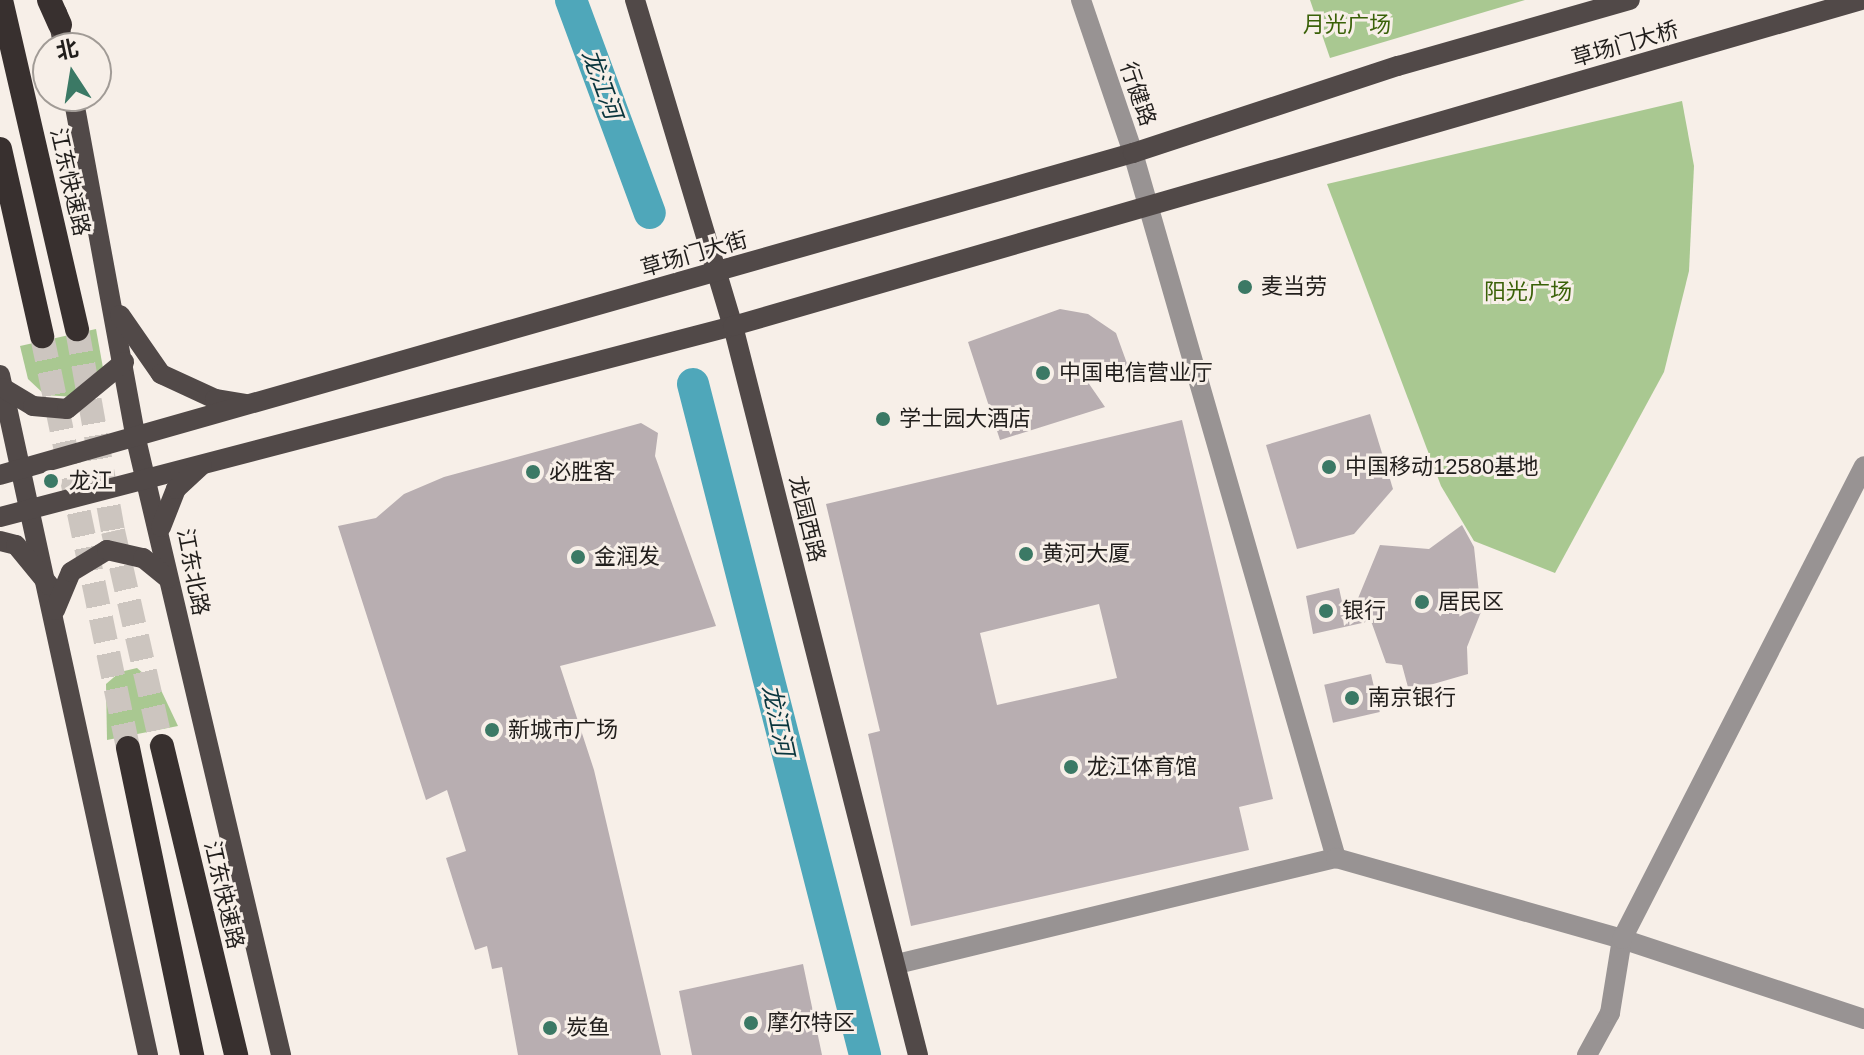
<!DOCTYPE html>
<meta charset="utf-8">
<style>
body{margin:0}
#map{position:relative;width:1864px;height:1055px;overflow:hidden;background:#f7efe8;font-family:Helvetica,"Noto Sans SC",sans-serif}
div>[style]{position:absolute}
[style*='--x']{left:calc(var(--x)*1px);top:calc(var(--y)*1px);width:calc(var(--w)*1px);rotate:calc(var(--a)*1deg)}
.green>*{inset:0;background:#a9c891}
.river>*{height:32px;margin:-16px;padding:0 16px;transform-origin:16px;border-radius:16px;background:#4fa7ba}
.building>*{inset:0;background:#b8aeb1;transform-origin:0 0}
.highway-tunnel>*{height:24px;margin-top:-12px;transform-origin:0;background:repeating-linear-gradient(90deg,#ccc5bf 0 24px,transparent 0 36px)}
.minor>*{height:20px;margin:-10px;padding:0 10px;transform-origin:10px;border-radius:10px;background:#989393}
.major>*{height:20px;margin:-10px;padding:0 10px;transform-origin:10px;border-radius:10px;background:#514948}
.highway>*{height:24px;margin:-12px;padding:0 12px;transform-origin:12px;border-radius:12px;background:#38302f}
.dots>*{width:22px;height:22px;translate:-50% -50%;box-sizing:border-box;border:4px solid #f7efe8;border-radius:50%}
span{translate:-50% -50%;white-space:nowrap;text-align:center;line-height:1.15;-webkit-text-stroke:6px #f7efe8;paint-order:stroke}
.park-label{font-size:22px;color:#3a6108}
.street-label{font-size:22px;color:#211e1c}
.poi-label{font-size:22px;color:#211e1c}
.left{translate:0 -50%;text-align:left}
.water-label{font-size:24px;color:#09353d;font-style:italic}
.north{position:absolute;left:32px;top:32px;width:80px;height:80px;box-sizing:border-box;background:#f7efe8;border:2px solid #a19b96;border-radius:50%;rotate:348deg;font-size:22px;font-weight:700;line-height:32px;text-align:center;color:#211e1c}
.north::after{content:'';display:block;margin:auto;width:28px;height:36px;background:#3b7965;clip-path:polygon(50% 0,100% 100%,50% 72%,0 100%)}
</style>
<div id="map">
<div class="green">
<div style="clip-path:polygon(1310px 0,1525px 0,1330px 58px)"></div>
<div style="clip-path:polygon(1682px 101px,1694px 166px,1689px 271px,1664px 372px,1555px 573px,1474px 541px,1441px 486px,1327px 184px)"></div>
<div style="clip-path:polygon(96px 329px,103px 368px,74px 397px,45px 395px,28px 379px,20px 346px)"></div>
<div style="clip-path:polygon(137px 668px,160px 688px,178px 726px,107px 740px,106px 684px,120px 672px)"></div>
</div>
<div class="river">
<div style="--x:571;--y:0;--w:227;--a:69.7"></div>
<div style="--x:693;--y:384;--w:693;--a:75.62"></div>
</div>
<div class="building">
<div style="clip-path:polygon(1060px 309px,1088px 314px,1116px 333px,1129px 369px,1085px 378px,1105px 407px,1000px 440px,968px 342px)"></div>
<div style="clip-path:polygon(1370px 414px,1393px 489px,1354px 534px,1297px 549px,1266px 445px)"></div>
<div style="clip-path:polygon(evenodd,1182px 420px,1273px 799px,1239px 807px,1249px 850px,911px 926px,868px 734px,880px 731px,826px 504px,1182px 420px,1099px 604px,1117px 678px,997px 705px,980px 633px,1099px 604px)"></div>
<div style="clip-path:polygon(641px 423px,658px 433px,655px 456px,716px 626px,560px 666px,594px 770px,661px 1055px,518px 1055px,502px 967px,492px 969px,487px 946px,475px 950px,446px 858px,466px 851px,447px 790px,426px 800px,338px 526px,376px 518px,404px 494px,444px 477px)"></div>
<div style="clip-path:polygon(1462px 525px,1474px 547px,1481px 612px,1467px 647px,1468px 674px,1409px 691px,1402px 665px,1386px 663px,1371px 621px,1313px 634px,1306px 596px,1339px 588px,1347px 625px,1380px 545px,1429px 549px)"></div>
<div style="left:1371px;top:674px;width:39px;height:48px;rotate:77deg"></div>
<div style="clip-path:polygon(803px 964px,822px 1055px,692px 1055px,679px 991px)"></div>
</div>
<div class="highway-tunnel">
<div style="--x:77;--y:329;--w:205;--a:79.9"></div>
<div style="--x:113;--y:531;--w:221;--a:77.2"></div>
<div style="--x:42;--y:336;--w:421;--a:78.2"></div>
</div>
<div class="minor">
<div style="--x:1081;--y:0;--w:162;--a:71.2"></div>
<div style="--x:1133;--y:153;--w:734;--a:73.94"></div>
<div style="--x:897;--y:964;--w:452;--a:-13.6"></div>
<div style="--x:1336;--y:858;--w:297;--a:15.8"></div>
<div style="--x:1622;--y:939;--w:255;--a:18.3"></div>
<div style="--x:1587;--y:1055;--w:48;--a:-61.3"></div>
<div style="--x:1610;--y:1013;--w:75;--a:-80.8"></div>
<div style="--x:1622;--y:939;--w:531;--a:-62.9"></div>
</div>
<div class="major">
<div style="--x:635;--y:0;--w:340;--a:73.3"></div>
<div style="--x:733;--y:326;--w:752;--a:75.76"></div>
<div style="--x:57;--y:13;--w:36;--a:79"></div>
<div style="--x:73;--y:96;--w:349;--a:79.6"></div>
<div style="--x:136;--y:439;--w:633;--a:76.75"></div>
<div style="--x:120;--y:315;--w:72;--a:55.2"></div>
<div style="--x:161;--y:374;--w:60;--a:24.8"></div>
<div style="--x:215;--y:399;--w:32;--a:9"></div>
<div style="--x:0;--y:375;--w:696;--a:77.72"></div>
<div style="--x:3;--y:388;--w:35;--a:31"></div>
<div style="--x:33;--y:406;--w:34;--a:5"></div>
<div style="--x:67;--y:409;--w:74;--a:-39.5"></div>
<div style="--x:0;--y:475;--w:1178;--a:-15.87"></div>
<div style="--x:1133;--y:153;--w:279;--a:-18.2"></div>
<div style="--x:1398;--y:66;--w:241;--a:-15.9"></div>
<div style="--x:0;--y:517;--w:757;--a:-14.6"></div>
<div style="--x:733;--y:326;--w:1174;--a:-16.12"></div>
<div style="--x:161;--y:527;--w:41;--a:-68.5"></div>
<div style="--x:176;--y:489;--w:35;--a:-43"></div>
<div style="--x:0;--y:541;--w:16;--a:14"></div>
<div style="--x:16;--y:545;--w:52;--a:50.5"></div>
<div style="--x:55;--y:610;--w:41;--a:-67.2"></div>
<div style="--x:71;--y:572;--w:42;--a:-31.4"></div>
<div style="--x:107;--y:550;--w:37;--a:13"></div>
<div style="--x:143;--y:558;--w:32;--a:39"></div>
</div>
<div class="highway">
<div style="--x:1;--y:0;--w:338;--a:77"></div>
<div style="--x:49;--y:0;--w:27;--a:66"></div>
<div style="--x:0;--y:149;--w:192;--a:77.3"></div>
<div style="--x:162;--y:746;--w:318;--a:76.5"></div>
<div style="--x:128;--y:748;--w:314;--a:78.2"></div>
</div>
<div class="dots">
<div style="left:1245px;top:287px;background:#3b7965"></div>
<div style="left:1043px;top:373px;background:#3b7965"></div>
<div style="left:883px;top:419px;background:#3b7965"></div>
<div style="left:1329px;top:467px;background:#3b7965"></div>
<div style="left:533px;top:472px;background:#3b7965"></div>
<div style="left:51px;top:481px;background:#3b7965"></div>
<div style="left:1026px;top:554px;background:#3b7965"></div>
<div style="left:578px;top:557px;background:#3b7965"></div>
<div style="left:1422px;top:602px;background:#3b7965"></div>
<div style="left:1326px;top:611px;background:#3b7965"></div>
<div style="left:1352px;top:698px;background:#3b7965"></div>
<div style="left:492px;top:730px;background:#3b7965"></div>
<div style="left:1071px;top:767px;background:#3b7965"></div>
<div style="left:751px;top:1023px;background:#3b7965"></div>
<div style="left:550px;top:1028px;background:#3b7965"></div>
</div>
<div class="park-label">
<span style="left:1347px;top:25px">月光广场</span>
<span style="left:1528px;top:292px">阳光广场</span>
</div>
<div class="street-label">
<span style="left:1625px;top:44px;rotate:-16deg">草场门大桥</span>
<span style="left:1138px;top:94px;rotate:71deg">行健路</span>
<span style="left:70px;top:182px;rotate:77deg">江东快速路</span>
<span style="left:694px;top:254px;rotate:-16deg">草场门大街</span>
<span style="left:807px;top:519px;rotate:76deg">龙园西路</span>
<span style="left:193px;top:572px;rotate:79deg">江东北路</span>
<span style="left:224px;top:895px;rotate:77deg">江东快速路</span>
</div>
<div class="poi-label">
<span class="left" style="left:1261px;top:287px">麦当劳</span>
<span class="left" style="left:1059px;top:373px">中国电信营业厅</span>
<span class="left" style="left:899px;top:419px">学士园大酒店</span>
<span class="left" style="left:1345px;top:467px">中国移动12580基地</span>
<span class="left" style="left:549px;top:472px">必胜客</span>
<span class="left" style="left:69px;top:481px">龙江</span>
<span class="left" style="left:1042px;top:554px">黄河大厦</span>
<span class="left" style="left:594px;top:557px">金润发</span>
<span class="left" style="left:1438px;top:602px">居民区</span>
<span class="left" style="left:1342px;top:611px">银行</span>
<span class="left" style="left:1368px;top:698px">南京银行</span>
<span class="left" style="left:508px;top:730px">新城市广场</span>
<span class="left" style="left:1087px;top:767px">龙江体育馆</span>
<span class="left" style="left:767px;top:1023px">摩尔特区</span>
<span class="left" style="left:566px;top:1028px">炭鱼</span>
</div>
<div class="water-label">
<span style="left:602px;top:84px;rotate:70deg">龙江河</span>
<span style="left:778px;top:720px;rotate:78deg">龙江河</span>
</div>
<div class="north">北</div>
</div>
